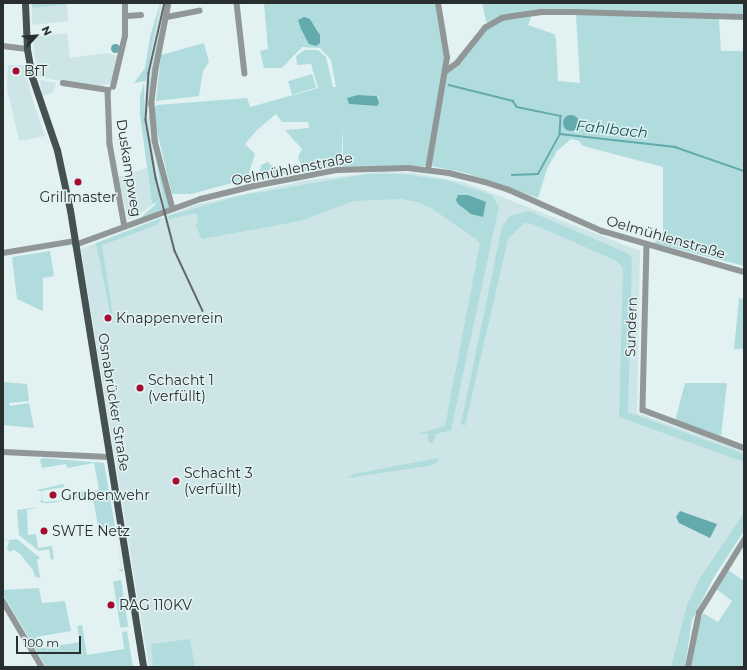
<!DOCTYPE html>
<meta charset="utf-8">
<style>
body{margin:0}
#map{position:relative;width:747px;height:670px;overflow:hidden;background:#e2f2f2;font-family:Montserrat,sans-serif}
div>[style]{position:absolute}
[style*='--x']{left:calc(var(--x)*1px);top:calc(var(--y)*1px);width:calc(var(--w)*1px);rotate:calc(var(--a)*1deg)}
.built>*{inset:0;background:#cde5e6}
.green>*{inset:0;background:#b1dcdd;transform-origin:0 0}
.water>*{inset:0;background:#63aaac}
.round{border-radius:50%}
.stream>*{height:1.5px;margin:-0.75px;padding:0 0.75px;transform-origin:0.75px;border-radius:0.75px;background:#63aaac}
.minor>*{height:5.5px;margin:-2.75px;padding:0 2.75px;transform-origin:2.75px;border-radius:2.75px;background:#919797}
.major>*{height:7px;margin:-3.5px;padding:0 3.5px;transform-origin:3.5px;border-radius:3.5px;background:#455051}
.rail>*{height:1.5px;margin:-0.75px;padding:0 0.75px;transform-origin:0.75px;border-radius:0.75px;background:#606869}
.dots>*{width:11px;height:11px;translate:-50% -50%;box-sizing:border-box;border:2px solid #e2f2f2;border-radius:50%}
span{translate:-50% -50%;white-space:nowrap;text-align:center;line-height:1.15;-webkit-text-stroke:3px #e2f2f2;paint-order:stroke}
.poi-label{font-size:14px;color:#292e2f}
.left{translate:0 -50%;text-align:left}
.street-label{font-size:14px;color:#292e2f}
.water-label{font-size:15px;color:#1b585a;font-style:italic}
.frame{position:absolute;inset:0;border:4px solid #292e2f;pointer-events:none}
.north{position:absolute;left:16px;top:16px;width:40px;height:40px;-webkit-text-stroke:3px #e2f2f2;paint-order:stroke;rotate:64deg;font-size:11px;font-weight:700;line-height:16px;text-align:center;color:#292e2f}
.north::after{content:'';display:block;margin:auto;width:14px;height:18px;background:#292e2f;clip-path:polygon(50% 0,100% 100%,50% 72%,0 100%)}
.scale{position:absolute;left:16px;top:636px;width:65px;height:18px;box-sizing:border-box;border:2px solid #292e2f;border-top:0;padding-left:5px;font-size:12px;line-height:14px;white-space:nowrap;color:#292e2f;-webkit-text-stroke:3px #e2f2f2;paint-order:stroke}
</style>
<div id="map">
<div class="built">
<div style="clip-path:polygon(32px 3px,78px 3px,67px 4px,68px 21px,32px 25px)"></div>
<div style="clip-path:polygon(160px 3px,166px 3px,152px 66px,148px 113px,156px 168px,165px 209px,161px 211px,152px 169px,144px 113px,146px 78px)"></div>
<div style="clip-path:polygon(67px 33px,70px 58px,106px 53px,118px 56px,111px 83px,97px 87px,38px 77px,32px 37px)"></div>
<div style="clip-path:polygon(8px 65px,24px 65px,32px 98px,45px 136px,19px 141px,7px 88px)"></div>
<div style="clip-path:polygon(40px 80px,56px 83px,53px 93px,42px 96px)"></div>
<div style="clip-path:polygon(147px 168px,152px 204px,134px 218px,128px 219px,118px 177px)"></div>
<div style="clip-path:polygon(381px 172px,414px 173px,466px 183px,640px 251px,637px 413px,744px 451px,744px 524px,700px 593px,676px 667px,149px 667px,81px 249px,195px 205px,308px 180px)"></div>
</div>
<div class="green">
<div style="clip-path:polygon(31px 3px,78px 3px,32px 8px)"></div>
<div style="clip-path:polygon(160px 3px,146px 81px,134px 83px,145px 68px,150px 37px)"></div>
<div style="clip-path:polygon(166px 3px,168px 3px,150px 81px,152px 66px)"></div>
<div style="clip-path:polygon(evenodd,264px 3px,436px 3px,445px 61px,428px 166px,343px 167px,343px 126px,341px 167px,303px 171px,298px 157px,302px 149px,285px 130px,309px 128px,308px 122px,282px 122px,276px 114px,257px 130px,245px 144px,255px 154px,247px 179px,191px 194px,172px 194px,155px 123px,154px 108px,157px 105px,247px 98px,250px 107px,318px 88px,311px 64px,297px 65px,296px 56px,305px 50px,318px 50px,326px 57px,333px 87px,336px 87px,331px 60px,320px 48px,302px 47px,282px 68px,264px 68px,260px 51px,268px 49px,264px 3px,310px 19px,319px 32px,306px 38px,299px 22px,310px 19px,264px 3px,358px 95px,377px 96px,379px 97px,376px 106px,349px 104px,358px 95px)"></div>
<div style="clip-path:polygon(482px 3px,744px 3px,744px 14px,563px 11px,501px 18px,487px 25px)"></div>
<div style="clip-path:polygon(532px 14px,528px 25px,554px 34px,556px 39px,558px 81px,580px 83px,576px 14px,719px 19px,721px 51px,744px 51px,744px 266px,654px 243px,663px 232px,663px 167px,583px 146px,579px 141px,571px 139px,557px 151px,547px 169px,538px 198px,466px 173px,431px 166px,447px 72px,486px 29px,501px 20px)"></div>
<div style="clip-path:polygon(204px 43px,209px 62px,203px 71px,199px 96px,156px 101px,161px 55px)"></div>
<div style="clip-path:polygon(154px 73px,151px 114px,168px 199px,166px 200px,169px 201px,170px 207px,165px 210px,149px 122px,149px 83px)"></div>
<div style="left:312px;top:74px;width:14px;height:25px;rotate:73deg"></div>
<div style="clip-path:polygon(144px 83px,145px 123px,162px 211px,139px 219px,156px 204px,154px 203px,134px 218px,152px 204px,140px 115px,140px 96px)"></div>
<div style="clip-path:polygon(268px 162px,279px 173px,295px 164px,299px 171px,258px 180px,261px 165px)"></div>
<div style="clip-path:polygon(367px 174px,402px 174px,446px 180px,492px 195px,499px 207px,451px 430px,436px 434px,432px 444px,427px 440px,429px 434px,418px 434px,445px 426px,480px 243px,477px 240px,431px 208px,417px 202px,401px 199px,354px 201px,300px 221px,202px 239px,196px 227px,198px 218px,196px 213px,169px 219px,168px 216px,243px 195px)"></div>
<div style="clip-path:polygon(529px 211px,627px 253px,632px 258px,628px 412px,744px 454px,744px 462px,619px 417px,623px 268px,615px 260px,532px 224px,524px 223px,508px 239px,465px 426px,461px 424px,502px 227px,510px 216px)"></div>
<div style="clip-path:polygon(161px 218px,157px 225px,102px 245px,114px 323px,112px 323px,96px 243px)"></div>
<div style="clip-path:polygon(50px 251px,54px 276px,43px 278px,43px 311px,17px 299px,12px 257px)"></div>
<div style="clip-path:polygon(739px 298px,744px 299px,744px 349px,734px 349px)"></div>
<div style="clip-path:polygon(3px 382px,27px 384px,29px 401px,9px 403px,10px 406px,29px 403px,34px 428px,3px 425px)"></div>
<div style="clip-path:polygon(685px 383px,727px 383px,721px 436px,675px 421px)"></div>
<div style="clip-path:polygon(43px 458px,104px 463px,123px 572px,118px 570px,122px 569px,115px 526px,100px 528px,98px 526px,92px 491px,99px 490px,94px 463px,67px 468px,66px 464px,42px 468px,40px 460px)"></div>
<div style="clip-path:polygon(438px 458px,438px 462px,428px 466px,348px 478px,354px 474px)"></div>
<div style="clip-path:polygon(63px 484px,65px 487px,41px 491px,43px 502px,67px 500px,50px 503px,43px 503px,39px 501px,42px 500px,41px 492px,37px 490px)"></div>
<div style="left:89px;top:490px;width:6px;height:20px;rotate:81deg"></div>
<div style="clip-path:polygon(40px 507px,27px 510px,28px 535px,36px 534px,38px 548px,52px 546px,54px 559px,51px 560px,49px 549px,39px 551px,19px 535px,17px 510px)"></div>
<div style="clip-path:polygon(744px 513px,744px 531px,714px 577px,692px 620px,685px 667px,671px 667px,687px 605px,700px 578px)"></div>
<div style="clip-path:polygon(17px 539px,40px 558px,37px 560px,40px 577px,43px 578px,35px 577px,33px 570px,20px 554px,14px 550px,10px 552px,7px 549px,9px 541px,3px 541px)"></div>
<div style="clip-path:polygon(728px 570px,744px 581px,744px 667px,691px 667px,696px 633px,703px 613px,718px 622px,732px 601px,716px 589px)"></div>
<div style="left:121px;top:580px;width:47px;height:8px;rotate:81deg"></div>
<div style="clip-path:polygon(39px 588px,42px 603px,65px 601px,71px 631px,36px 637px,42px 648px,80px 642px,77px 626px,82px 625px,87px 655px,124px 649px,122px 632px,127px 631px,133px 667px,46px 667px,3px 594px,3px 590px)"></div>
<div style="clip-path:polygon(190px 639px,195px 667px,153px 667px,151px 644px)"></div>
</div>
<div class="water">
<div style="clip-path:polygon(304px 17px,310px 19px,320px 35px,320px 43px,316px 46px,309px 44px,301px 29px,298px 20px)"></div>
<div class="round" style="left:110.5px;top:43.5px;width:9px;height:9px"></div>
<div style="clip-path:polygon(358px 95px,377px 96px,379px 103px,377px 106px,349px 104px,347px 98px)"></div>
<div class="round" style="left:563px;top:115px;width:16px;height:16px"></div>
<div style="clip-path:polygon(458px 195px,468px 195px,486px 202px,483px 217px,471px 214px,458px 204px,456px 200px)"></div>
<div style="clip-path:polygon(680px 511px,717px 524px,710px 538px,679px 523px,676px 517px)"></div>
</div>
<div class="stream">
<div style="--x:449;--y:85;--w:66;--a:14"></div>
<div style="--x:513;--y:101;--w:7;--a:56"></div>
<div style="--x:517;--y:107;--w:45;--a:11.6"></div>
<div style="--x:561;--y:116;--w:18;--a:93"></div>
<div style="--x:560;--y:134;--w:116;--a:6.4"></div>
<div style="--x:675;--y:147;--w:73;--a:19.2"></div>
<div style="--x:512;--y:175;--w:26;--a:-2"></div>
<div style="--x:538;--y:174;--w:46;--a:-61.2"></div>
</div>
<div class="minor">
<div style="--x:169;--y:3;--w:67;--a:101.1"></div>
<div style="--x:156;--y:69;--w:35;--a:97"></div>
<div style="--x:152;--y:104;--w:37;--a:85"></div>
<div style="--x:155;--y:141;--w:70;--a:75.2"></div>
<div style="--x:237;--y:3;--w:71;--a:83.6"></div>
<div style="--x:127;--y:16;--w:14;--a:-4"></div>
<div style="--x:167;--y:17;--w:33;--a:-11"></div>
<div style="--x:3;--y:46;--w:24;--a:7"></div>
<div style="--x:446;--y:71;--w:14;--a:-36"></div>
<div style="--x:457;--y:63;--w:45;--a:-51.3"></div>
<div style="--x:485;--y:28;--w:20;--a:-30"></div>
<div style="--x:502;--y:18;--w:11;--a:-10"></div>
<div style="--x:513;--y:16;--w:27;--a:-8"></div>
<div style="--x:540;--y:12;--w:34;--a:0"></div>
<div style="--x:574;--y:12;--w:170;--a:1.7"></div>
<div style="--x:63;--y:83;--w:46;--a:8.8"></div>
<div style="--x:108;--y:90;--w:54;--a:87.9"></div>
<div style="--x:110;--y:144;--w:84;--a:79.8"></div>
<div style="--x:113;--y:87;--w:52;--a:-76.8"></div>
<div style="--x:125;--y:36;--w:33;--a:-90"></div>
<div style="--x:428;--y:170;--w:114;--a:-80.4"></div>
<div style="--x:447;--y:58;--w:56;--a:-99.3"></div>
<div style="--x:75;--y:245;--w:134;--a:-20.1"></div>
<div style="--x:201;--y:199;--w:55;--a:-13.8"></div>
<div style="--x:254;--y:186;--w:85;--a:-10.9"></div>
<div style="--x:337;--y:170;--w:71;--a:-1.6"></div>
<div style="--x:408;--y:168;--w:41;--a:7"></div>
<div style="--x:449;--y:173;--w:37;--a:14"></div>
<div style="--x:485;--y:182;--w:23;--a:18"></div>
<div style="--x:507;--y:189;--w:104;--a:23.9"></div>
<div style="--x:602;--y:231;--w:148;--a:16.1"></div>
<div style="--x:647;--y:245;--w:165;--a:91.4"></div>
<div style="--x:643;--y:410;--w:108;--a:20.6"></div>
<div style="--x:3;--y:253;--w:73;--a:-9.5"></div>
<div style="--x:3;--y:452;--w:106;--a:2.7"></div>
<div style="--x:3;--y:601;--w:77;--a:59.4"></div>
<div style="--x:688;--y:667;--w:55;--a:-78.5"></div>
<div style="--x:699;--y:613;--w:86;--a:-58.3"></div>
</div>
<div class="major">
<div style="--x:25;--y:3;--w:46;--a:87.5"></div>
<div style="--x:27;--y:49;--w:28;--a:80"></div>
<div style="--x:32;--y:77;--w:77;--a:71.1"></div>
<div style="--x:57;--y:150;--w:61;--a:77.8"></div>
<div style="--x:70;--y:210;--w:463;--a:80.9"></div>
</div>
<div class="rail">
<div style="--x:165;--y:3;--w:72;--a:102.9"></div>
<div style="--x:149;--y:73;--w:47;--a:93.7"></div>
<div style="--x:146;--y:120;--w:59;--a:80.2"></div>
<div style="--x:156;--y:178;--w:75;--a:75.4"></div>
<div style="--x:175;--y:251;--w:66;--a:65"></div>
</div>
<div class="dots">
<div style="left:16px;top:71px;background:#a60b30"></div>
<div style="left:78px;top:182px;background:#a60b30"></div>
<div style="left:108px;top:318px;background:#a60b30"></div>
<div style="left:140px;top:388px;background:#a60b30"></div>
<div style="left:176px;top:481px;background:#a60b30"></div>
<div style="left:53px;top:495px;background:#a60b30"></div>
<div style="left:44px;top:531px;background:#a60b30"></div>
<div style="left:111px;top:605px;background:#a60b30"></div>
</div>
<div class="poi-label">
<span class="left" style="left:24px;top:71px">BfT</span>
<span style="left:78px;top:197px">Grillmaster</span>
<span class="left" style="left:116px;top:318px">Knappenverein</span>
<span class="left" style="left:148px;top:388px">Schacht 1<br>(verfüllt)</span>
<span class="left" style="left:184px;top:481px">Schacht 3<br>(verfüllt)</span>
<span class="left" style="left:61px;top:495px">Grubenwehr</span>
<span class="left" style="left:52px;top:531px">SWTE Netz</span>
<span class="left" style="left:119px;top:605px">RAG 110KV</span>
</div>
<div class="street-label">
<span style="left:129px;top:168px;rotate:81deg">Duskampweg</span>
<span style="left:292px;top:169px;rotate:-11deg">Oelmühlenstraße</span>
<span style="left:666px;top:237px;rotate:16deg">Oelmühlenstraße</span>
<span style="left:631px;top:327px;rotate:-88deg">Sundern</span>
<span style="left:114px;top:402px;rotate:81deg">Osnabrücker Straße</span>
</div>
<div class="water-label">
<span style="left:612px;top:129px;rotate:6deg">Fahlbach</span>
</div>
<div class="frame"></div>
<div class="north">N</div>
<div class="scale">100 m</div>
</div>
